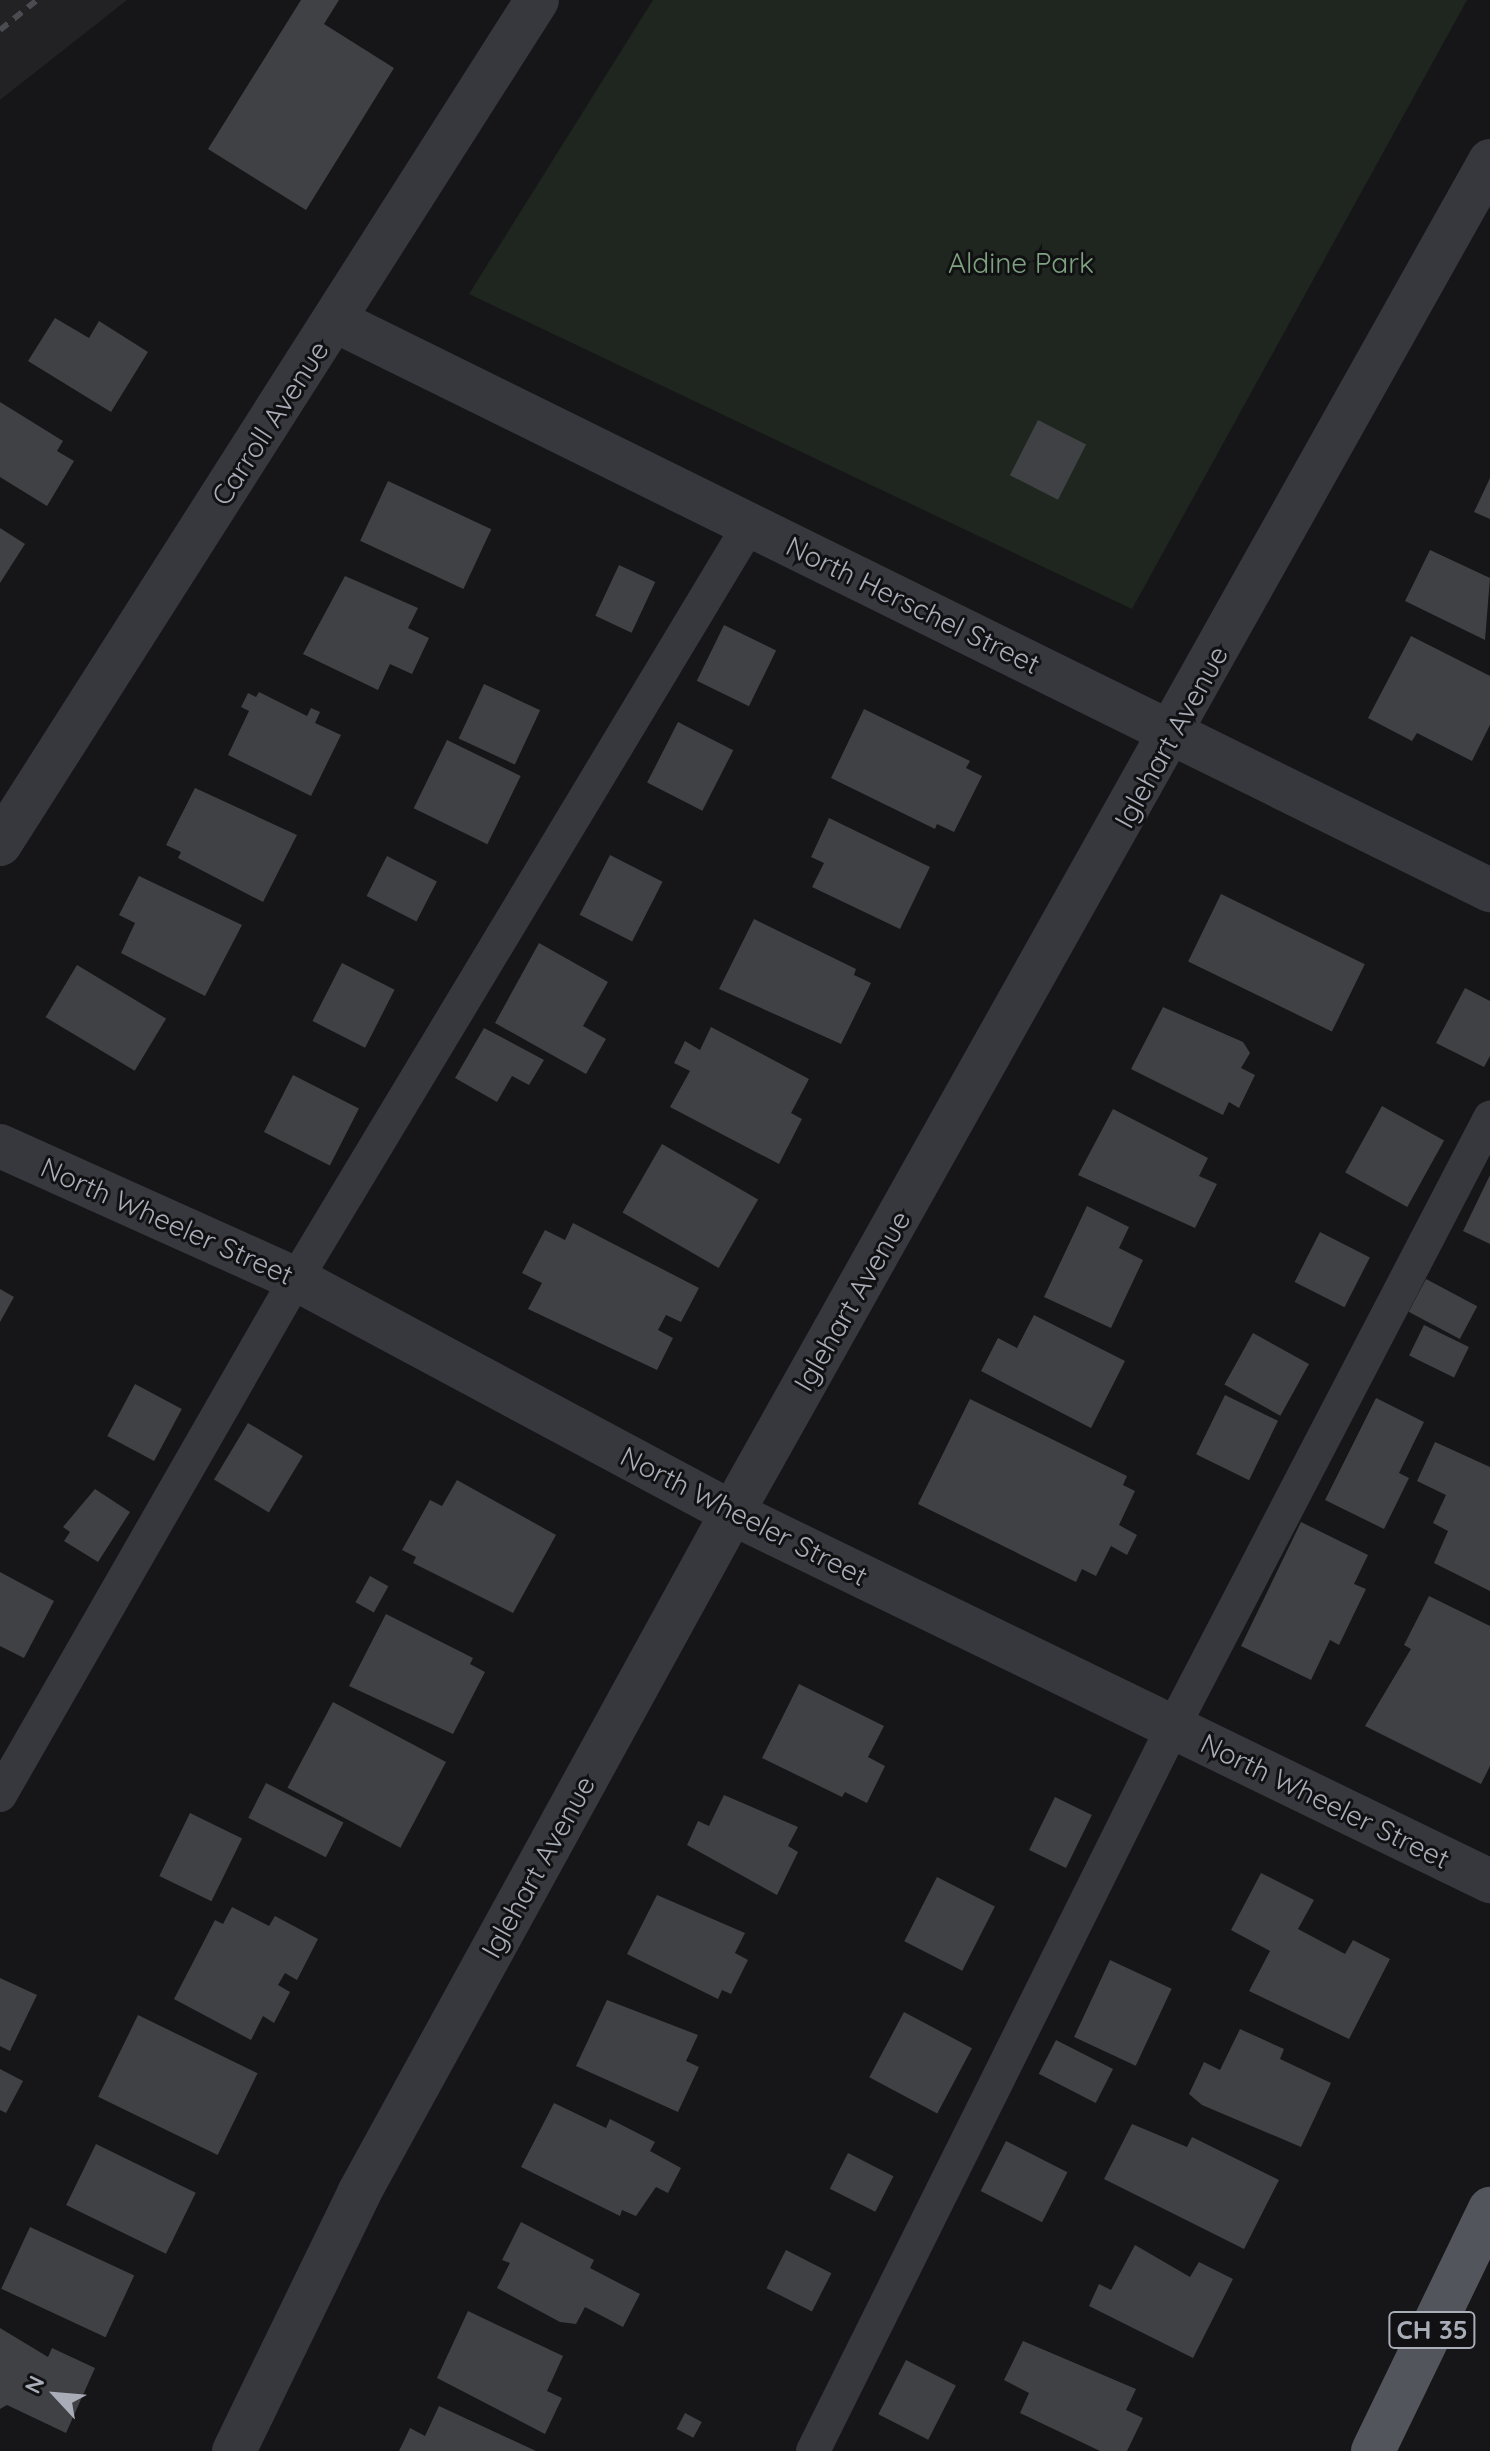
<!DOCTYPE html>
<style>
body{margin:0}
#map{position:relative;width:1490px;height:2451px;overflow:hidden;background:#161618;font-family:Quicksand,sans-serif}
div>[style]{position:absolute}
[style*='--x']{left:calc(var(--x)*1px);top:calc(var(--y)*1px);width:calc(var(--w)*1px);rotate:calc(var(--a)*1deg)}
.built>*{inset:0;background:#222225}
.green>*{inset:0;background:#1e261f}
.building>*{inset:0;background:#404145;transform-origin:0 0}
.service>*{height:34px;margin:-17px;padding:0 17px;transform-origin:17px;border-radius:17px;background:#37383d}
.minor>*{height:44px;margin:-22px;padding:0 22px;transform-origin:22px;border-radius:22px;background:#37383d}
.primary>*{height:44px;margin:-22px;padding:0 22px;transform-origin:22px;border-radius:22px;background:#53555c}
.rail>*{height:6px;margin-top:-3px;transform-origin:0;background:repeating-linear-gradient(90deg,#4a4c52 0 10px,transparent 0 18px)}
span{translate:-50% -50%;white-space:nowrap;text-align:center;line-height:1.15;-webkit-text-stroke:6px #111113;paint-order:stroke}
.shield-label span{padding:2px 6px;background:#111113;border:2px solid;border-radius:6px;-webkit-text-stroke-width:0}
.shield-label{font-size:26px;color:#a8adb8;font-weight:700}
.park-label{font-size:28px;color:#7fa381}
.street-label{font-size:28px;color:#a8adb8}
.north{position:absolute;left:16px;top:2355px;width:80px;height:80px;-webkit-text-stroke:6px #111113;paint-order:stroke;rotate:296deg;font-size:22px;font-weight:700;line-height:32px;text-align:center;color:#a8adb8}
.north::after{content:'';display:block;margin:auto;width:28px;height:36px;background:#a8adb8;clip-path:polygon(50% 0,100% 100%,50% 72%,0 100%)}
</style>
<div id="map">
<div class="built">
<div style="clip-path:polygon(0 0,127px 0,0 100px)"></div>
</div>
<div class="green">
<div style="clip-path:polygon(653px 0,1467px 0,1132px 609px,469px 294px)"></div>
</div>
<div class="building">
<div style="clip-path:polygon(301px 0,339px 0,324px 24px,394px 68px,306px 210px,208px 149px)"></div>
<div style="clip-path:polygon(55px 318px,89px 338px,99px 321px,148px 352px,111px 412px,28px 361px)"></div>
<div style="clip-path:polygon(0 402px,63px 441px,57px 451px,74px 461px,47px 506px,0 477px)"></div>
<div style="left:1038px;top:420px;width:54px;height:62px;rotate:27deg"></div>
<div style="clip-path:polygon(1490px 478px,1490px 519px,1474px 512px)"></div>
<div style="left:388px;top:481px;width:114px;height:66px;rotate:25deg"></div>
<div style="clip-path:polygon(0 528px,25px 544px,0 583px)"></div>
<div style="clip-path:polygon(1430px 550px,1490px 578px,1485px 640px,1405px 601px)"></div>
<div style="left:619px;top:565px;width:40px;height:56px;rotate:25deg"></div>
<div style="clip-path:polygon(345px 576px,418px 608px,408px 628px,429px 638px,412px 674px,390px 664px,378px 690px,303px 654px)"></div>
<div style="left:724px;top:625px;width:58px;height:62px;rotate:26deg"></div>
<div style="clip-path:polygon(1411px 636px,1490px 676px,1490px 725px,1472px 761px,1417px 733px,1412px 741px,1368px 718px)"></div>
<div style="left:484px;top:684px;width:62px;height:60px;rotate:25deg"></div>
<div style="clip-path:polygon(259px 692px,307px 716px,311px 708px,320px 712px,315px 723px,341px 735px,311px 796px,228px 755px,249px 711px,241px 707px,248px 693px,256px 697px)"></div>
<div style="clip-path:polygon(864px 709px,970px 761px,966px 768px,982px 776px,954px 832px,937px 824px,935px 829px,831px 778px)"></div>
<div style="left:678px;top:722px;width:62px;height:68px;rotate:27deg"></div>
<div style="left:447px;top:740px;width:82px;height:76px;rotate:26deg"></div>
<div style="clip-path:polygon(195px 788px,297px 835px,263px 902px,178px 858px,181px 852px,166px 845px)"></div>
<div style="clip-path:polygon(829px 818px,930px 867px,900px 929px,812px 887px,824px 863px,811px 857px)"></div>
<div style="left:610px;top:855px;width:59px;height:67px;rotate:27deg"></div>
<div style="left:387px;top:856px;width:56px;height:45px;rotate:27deg"></div>
<div style="clip-path:polygon(139px 876px,242px 925px,205px 996px,121px 953px,135px 923px,119px 915px)"></div>
<div style="left:1221px;top:894px;width:160px;height:75px;rotate:26deg"></div>
<div style="clip-path:polygon(754px 919px,856px 969px,854px 975px,871px 983px,841px 1044px,719px 989px)"></div>
<div style="clip-path:polygon(539px 943px,608px 982px,583px 1026px,606px 1039px,586px 1074px,495px 1023px)"></div>
<div style="left:342px;top:963px;width:59px;height:65px;rotate:27deg"></div>
<div style="left:77px;top:965px;width:104px;height:61px;rotate:31deg"></div>
<div style="clip-path:polygon(1465px 988px,1490px 1001px,1490px 1056px,1484px 1067px,1436px 1043px)"></div>
<div style="clip-path:polygon(1163px 1007px,1243px 1042px,1250px 1053px,1241px 1068px,1255px 1075px,1239px 1108px,1229px 1102px,1223px 1115px,1131px 1069px)"></div>
<div style="clip-path:polygon(711px 1027px,809px 1079px,791px 1113px,802px 1119px,779px 1164px,670px 1107px,690px 1071px,674px 1063px,685px 1041px,700px 1050px)"></div>
<div style="clip-path:polygon(484px 1028px,544px 1060px,529px 1085px,512px 1076px,497px 1102px,455px 1078px)"></div>
<div style="left:293px;top:1075px;width:74px;height:64px;rotate:27deg"></div>
<div style="left:1382px;top:1106px;width:71px;height:76px;rotate:29deg"></div>
<div style="clip-path:polygon(1113px 1109px,1208px 1158px,1199px 1176px,1217px 1184px,1195px 1228px,1078px 1175px)"></div>
<div style="left:662px;top:1144px;width:111px;height:79px;rotate:30deg"></div>
<div style="clip-path:polygon(1490px 1175px,1490px 1244px,1463px 1231px)"></div>
<div style="clip-path:polygon(1087px 1206px,1129px 1227px,1119px 1248px,1143px 1260px,1111px 1328px,1044px 1297px)"></div>
<div style="clip-path:polygon(573px 1223px,699px 1288px,681px 1322px,666px 1315px,658px 1330px,673px 1338px,657px 1370px,528px 1309px,542px 1283px,522px 1273px,545px 1230px,565px 1240px)"></div>
<div style="left:1320px;top:1232px;width:56px;height:56px;rotate:27deg"></div>
<div style="left:1426px;top:1279px;width:58px;height:37px;rotate:28deg"></div>
<div style="clip-path:polygon(0 1289px,14px 1297px,0 1322px)"></div>
<div style="clip-path:polygon(1034px 1315px,1125px 1361px,1091px 1428px,981px 1371px,998px 1338px,1017px 1348px)"></div>
<div style="left:1424px;top:1325px;width:50px;height:34px;rotate:26deg"></div>
<div style="left:1253px;top:1333px;width:64px;height:59px;rotate:29deg"></div>
<div style="left:135px;top:1384px;width:53px;height:59px;rotate:28deg"></div>
<div style="left:1225px;top:1395px;width:59px;height:66px;rotate:26deg"></div>
<div style="clip-path:polygon(1376px 1398px,1424px 1422px,1399px 1473px,1409px 1478px,1384px 1529px,1325px 1500px)"></div>
<div style="clip-path:polygon(970px 1399px,1127px 1476px,1123px 1485px,1135px 1491px,1119px 1525px,1137px 1535px,1127px 1555px,1111px 1546px,1096px 1576px,1082px 1569px,1076px 1582px,918px 1504px)"></div>
<div style="left:248px;top:1423px;width:64px;height:66px;rotate:31deg"></div>
<div style="clip-path:polygon(1435px 1442px,1490px 1467px,1490px 1591px,1434px 1563px,1448px 1531px,1433px 1523px,1446px 1495px,1417px 1481px)"></div>
<div style="clip-path:polygon(457px 1480px,556px 1535px,513px 1613px,413px 1563px,416px 1557px,402px 1550px,430px 1500px,442px 1506px)"></div>
<div style="clip-path:polygon(95px 1489px,130px 1512px,98px 1562px,64px 1541px,70px 1532px,63px 1527px)"></div>
<div style="clip-path:polygon(1301px 1522px,1368px 1555px,1354px 1584px,1366px 1589px,1339px 1645px,1330px 1640px,1311px 1680px,1241px 1646px)"></div>
<div style="clip-path:polygon(0 1572px,54px 1601px,24px 1658px,0 1646px)"></div>
<div style="left:370px;top:1576px;width:21px;height:30px;rotate:29deg"></div>
<div style="clip-path:polygon(1429px 1596px,1490px 1626px,1490px 1766px,1481px 1784px,1365px 1726px,1411px 1649px,1404px 1645px)"></div>
<div style="clip-path:polygon(386px 1614px,473px 1658px,470px 1664px,485px 1672px,453px 1734px,349px 1686px)"></div>
<div style="clip-path:polygon(799px 1684px,884px 1726px,868px 1757px,885px 1766px,867px 1803px,845px 1792px,842px 1797px,762px 1758px)"></div>
<div style="left:333px;top:1702px;width:128px;height:97px;rotate:28deg"></div>
<div style="left:266px;top:1783px;width:87px;height:39px;rotate:27deg"></div>
<div style="clip-path:polygon(724px 1795px,798px 1827px,788px 1846px,798px 1852px,777px 1895px,687px 1845px,698px 1821px,709px 1826px)"></div>
<div style="left:1055px;top:1797px;width:41px;height:59px;rotate:26deg"></div>
<div style="left:190px;top:1813px;width:58px;height:70px;rotate:26deg"></div>
<div style="clip-path:polygon(1261px 1873px,1314px 1900px,1298px 1929px,1345px 1954px,1353px 1940px,1390px 1959px,1349px 2039px,1249px 1991px,1270px 1951px,1231px 1930px)"></div>
<div style="left:937px;top:1877px;width:65px;height:72px;rotate:27deg"></div>
<div style="clip-path:polygon(657px 1895px,745px 1933px,735px 1953px,748px 1960px,731px 1994px,722px 1990px,718px 1999px,627px 1954px)"></div>
<div style="clip-path:polygon(232px 1907px,269px 1926px,275px 1916px,318px 1939px,297px 1980px,285px 1973px,278px 1985px,290px 1992px,274px 2023px,263px 2016px,251px 2040px,174px 1999px,215px 1920px,223px 1924px)"></div>
<div style="left:1110px;top:1960px;width:68px;height:85px;rotate:25deg"></div>
<div style="clip-path:polygon(0 1978px,37px 1995px,10px 2051px,0 2046px)"></div>
<div style="clip-path:polygon(607px 2000px,698px 2035px,686px 2061px,699px 2067px,678px 2112px,576px 2066px)"></div>
<div style="left:904px;top:2012px;width:77px;height:74px;rotate:28deg"></div>
<div style="left:138px;top:2015px;width:133px;height:91px;rotate:26deg"></div>
<div style="clip-path:polygon(1240px 2029px,1284px 2049px,1280px 2059px,1331px 2083px,1301px 2147px,1202px 2105px,1189px 2094px,1204px 2062px,1220px 2070px)"></div>
<div style="left:1056px;top:2040px;width:64px;height:38px;rotate:27deg"></div>
<div style="clip-path:polygon(0 2069px,23px 2081px,6px 2113px,0 2110px)"></div>
<div style="clip-path:polygon(554px 2103px,606px 2128px,610px 2119px,655px 2142px,650px 2151px,681px 2168px,668px 2193px,656px 2187px,636px 2216px,622px 2210px,620px 2216px,521px 2167px)"></div>
<div style="clip-path:polygon(1132px 2124px,1187px 2147px,1192px 2137px,1279px 2180px,1244px 2249px,1104px 2179px)"></div>
<div style="left:1006px;top:2141px;width:69px;height:56px;rotate:27deg"></div>
<div style="left:96px;top:2144px;width:111px;height:68px;rotate:26deg"></div>
<div style="left:848px;top:2153px;width:51px;height:40px;rotate:27deg"></div>
<div style="clip-path:polygon(521px 2222px,594px 2260px,590px 2268px,640px 2294px,623px 2327px,585px 2307px,576px 2324px,560px 2322px,497px 2288px,510px 2263px,502px 2260px)"></div>
<div style="left:30px;top:2227px;width:115px;height:68px;rotate:25deg"></div>
<div style="clip-path:polygon(1135px 2245px,1190px 2277px,1199px 2262px,1233px 2279px,1193px 2358px,1089px 2306px,1099px 2284px,1111px 2290px)"></div>
<div style="left:786px;top:2250px;width:51px;height:43px;rotate:27deg"></div>
<div style="clip-path:polygon(468px 2311px,563px 2356px,547px 2391px,562px 2398px,545px 2434px,437px 2378px)"></div>
<div style="clip-path:polygon(0 2328px,48px 2357px,52px 2348px,95px 2368px,66px 2433px,7px 2405px,0 2409px)"></div>
<div style="clip-path:polygon(1023px 2341px,1136px 2389px,1126px 2410px,1143px 2418px,1127px 2451px,1100px 2451px,1020px 2413px,1029px 2393px,1004px 2380px)"></div>
<div style="left:906px;top:2360px;width:56px;height:61px;rotate:27deg"></div>
<div style="clip-path:polygon(439px 2406px,536px 2451px,399px 2451px,410px 2428px,425px 2436px)"></div>
<div style="left:685px;top:2413px;width:19px;height:18px;rotate:28deg"></div>
</div>
<div class="service">
<div style="--x:0;--y:1795;--w:595;--a:-60.16"></div>
<div style="--x:296;--y:1279;--w:881;--a:-58.98"></div>
<div style="--x:813;--y:2451;--w:809;--a:-63.56"></div>
<div style="--x:1173;--y:1727;--w:687;--a:-62.5"></div>
</div>
<div class="minor">
<div style="--x:336;--y:321;--w:1287;--a:26.25"></div>
<div style="--x:0;--y:844;--w:1000;--a:-57.53"></div>
<div style="--x:0;--y:1146;--w:325;--a:24.2"></div>
<div style="--x:296;--y:1279;--w:495;--a:28.2"></div>
<div style="--x:732;--y:1513;--w:843;--a:25.9"></div>
<div style="--x:234;--y:2451;--w:287;--a:-64.1"></div>
<div style="--x:359;--y:2193;--w:776;--a:-61.25"></div>
<div style="--x:732;--y:1513;--w:1550;--a:-60.72"></div>
</div>
<div class="primary">
<div style="--x:1373;--y:2451;--w:269;--a:-64.2"></div>
</div>
<div class="rail">
<div style="--x:0;--y:30;--w:48;--a:-39"></div>
</div>
<div class="shield-label">
<span style="left:1432px;top:2330px">CH 35</span>
</div>
<div class="park-label">
<span style="left:1021px;top:263px">Aldine Park</span>
</div>
<div class="street-label">
<span style="left:270px;top:423px;rotate:-57deg">Carroll Avenue</span>
<span style="left:913px;top:605px;rotate:26deg">North Herschel Street</span>
<span style="left:1171px;top:737px;rotate:-61deg">Iglehart Avenue</span>
<span style="left:167px;top:1221px;rotate:24deg">North Wheeler Street</span>
<span style="left:852px;top:1301px;rotate:-60deg">Iglehart Avenue</span>
<span style="left:744px;top:1516px;rotate:27deg">North Wheeler Street</span>
<span style="left:1325px;top:1801px;rotate:26deg">North Wheeler Street</span>
<span style="left:538px;top:1867px;rotate:-61deg">Iglehart Avenue</span>
</div>
<div class="north">N</div>
</div>
